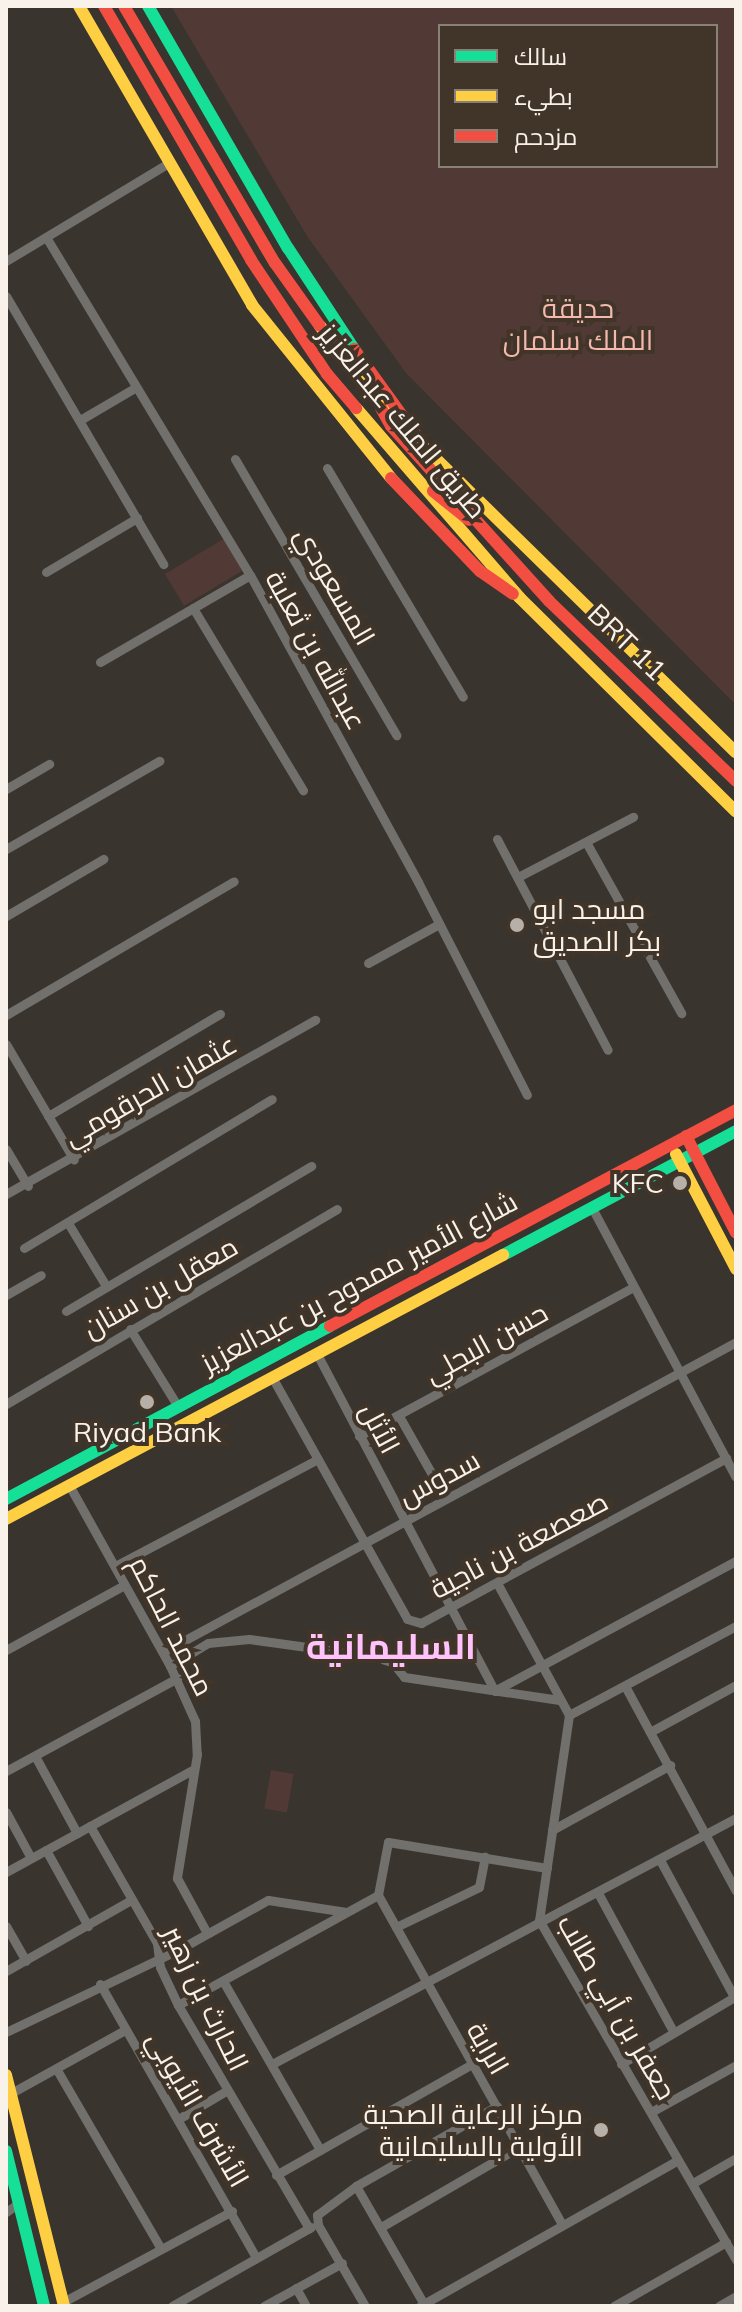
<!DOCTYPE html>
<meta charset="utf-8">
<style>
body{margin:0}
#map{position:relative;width:742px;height:2312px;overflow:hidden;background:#3a342e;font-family:Mulish,Cairo,sans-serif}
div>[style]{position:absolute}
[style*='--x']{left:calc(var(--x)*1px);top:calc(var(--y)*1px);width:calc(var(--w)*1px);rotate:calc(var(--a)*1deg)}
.green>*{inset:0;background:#513935;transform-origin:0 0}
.street>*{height:9px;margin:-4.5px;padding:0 4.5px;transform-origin:4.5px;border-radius:4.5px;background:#71706c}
.fast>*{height:12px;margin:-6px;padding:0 6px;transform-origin:6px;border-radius:6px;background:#16e098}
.slow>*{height:12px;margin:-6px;padding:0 6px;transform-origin:6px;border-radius:6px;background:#ffcf43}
.jam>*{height:12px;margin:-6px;padding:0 6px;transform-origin:6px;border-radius:6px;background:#f24e42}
.dots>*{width:22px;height:22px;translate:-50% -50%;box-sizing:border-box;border:4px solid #403528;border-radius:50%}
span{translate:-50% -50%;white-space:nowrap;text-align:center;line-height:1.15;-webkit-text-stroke:8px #403528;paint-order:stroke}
.park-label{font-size:28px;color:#f5b8ad}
.street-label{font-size:28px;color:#f9f2ea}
.poi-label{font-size:28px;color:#f9f2ea}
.left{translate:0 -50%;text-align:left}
.right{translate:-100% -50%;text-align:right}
.district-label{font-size:36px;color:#ffc2fa;font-weight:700}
.frame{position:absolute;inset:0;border:8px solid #f9f2ea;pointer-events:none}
.legend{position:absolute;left:438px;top:24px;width:280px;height:144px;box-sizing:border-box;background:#403528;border:2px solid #8a8176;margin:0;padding:10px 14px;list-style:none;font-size:24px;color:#f9f2ea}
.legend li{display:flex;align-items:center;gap:16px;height:40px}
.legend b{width:40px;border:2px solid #8a8176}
</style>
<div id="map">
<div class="green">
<div style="clip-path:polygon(evenodd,171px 6px,736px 6px,736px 705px,406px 373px,307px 236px,171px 6px,440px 26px,716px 26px,716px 166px,440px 166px,440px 26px)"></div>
<div style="left:225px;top:538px;width:37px;height:70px;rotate:59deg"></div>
<div style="left:271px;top:1770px;width:23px;height:39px;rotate:10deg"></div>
</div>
<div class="street">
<div style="--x:46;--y:237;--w:395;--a:58.9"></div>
<div style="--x:250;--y:575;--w:350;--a:61.3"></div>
<div style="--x:418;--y:882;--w:239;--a:62.9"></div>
<div style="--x:6;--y:261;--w:192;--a:-31.1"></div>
<div style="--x:6;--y:296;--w:311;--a:59.6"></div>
<div style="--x:80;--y:420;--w:61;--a:-30.3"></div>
<div style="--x:235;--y:459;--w:320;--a:59.7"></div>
<div style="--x:327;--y:468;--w:266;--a:59.3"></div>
<div style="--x:46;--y:572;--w:106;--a:-30.7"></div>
<div style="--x:193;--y:608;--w:213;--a:58.9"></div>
<div style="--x:100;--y:662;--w:173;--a:-30.1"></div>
<div style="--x:6;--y:789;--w:50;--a:-30.2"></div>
<div style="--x:497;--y:839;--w:238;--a:62.3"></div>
<div style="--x:586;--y:842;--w:196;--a:60.9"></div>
<div style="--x:6;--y:849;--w:177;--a:-29.9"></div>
<div style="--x:518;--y:877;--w:130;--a:-27.6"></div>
<div style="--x:6;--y:916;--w:113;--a:-30.4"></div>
<div style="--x:368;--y:963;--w:81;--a:-28.8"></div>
<div style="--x:6;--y:1015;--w:264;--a:-30.4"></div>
<div style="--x:6;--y:1044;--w:134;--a:59.6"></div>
<div style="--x:48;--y:1116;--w:200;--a:-30.7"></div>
<div style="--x:6;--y:1149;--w:43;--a:59.3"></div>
<div style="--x:6;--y:1194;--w:355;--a:-29.4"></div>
<div style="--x:591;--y:1206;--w:307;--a:61.9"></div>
<div style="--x:68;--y:1223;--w:74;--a:58.9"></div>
<div style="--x:24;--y:1248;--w:289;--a:-31"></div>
<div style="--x:6;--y:1295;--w:40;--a:-29.7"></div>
<div style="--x:66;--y:1311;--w:285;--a:-30.6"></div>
<div style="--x:130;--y:1329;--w:89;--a:58.3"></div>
<div style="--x:317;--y:1354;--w:381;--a:62.2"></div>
<div style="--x:272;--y:1377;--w:277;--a:60.8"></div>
<div style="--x:407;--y:1619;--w:15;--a:16"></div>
<div style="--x:421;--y:1623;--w:347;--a:-28.4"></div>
<div style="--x:6;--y:1404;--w:384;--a:-30.5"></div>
<div style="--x:399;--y:1416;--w:95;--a:60.5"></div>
<div style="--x:359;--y:1436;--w:312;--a:-28.5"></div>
<div style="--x:69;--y:1485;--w:207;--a:60.8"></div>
<div style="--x:170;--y:1666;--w:60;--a:65.6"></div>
<div style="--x:195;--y:1721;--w:33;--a:87"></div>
<div style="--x:197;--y:1754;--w:126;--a:99.2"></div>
<div style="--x:177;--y:1878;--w:63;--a:61.4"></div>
<div style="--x:117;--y:1565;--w:227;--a:-27.8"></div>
<div style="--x:497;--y:1583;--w:150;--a:61.4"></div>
<div style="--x:569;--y:1715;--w:207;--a:98.3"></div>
<div style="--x:539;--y:1920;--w:393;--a:59.9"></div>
<div style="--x:6;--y:1650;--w:135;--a:-28.8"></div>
<div style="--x:163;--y:1652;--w:651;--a:-28.41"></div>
<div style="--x:170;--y:1666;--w:44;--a:-31.2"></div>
<div style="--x:208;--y:1643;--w:41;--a:-5.6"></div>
<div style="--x:249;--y:1639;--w:124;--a:7.9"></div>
<div style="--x:372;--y:1656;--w:21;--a:17"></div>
<div style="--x:392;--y:1662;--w:19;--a:51"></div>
<div style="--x:404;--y:1677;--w:157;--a:8.4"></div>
<div style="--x:625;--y:1686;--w:233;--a:61.6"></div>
<div style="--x:496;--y:1690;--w:272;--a:-28.3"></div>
<div style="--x:569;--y:1715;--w:189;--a:-28.1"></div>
<div style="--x:650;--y:1732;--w:98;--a:-28.7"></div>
<div style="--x:35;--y:1756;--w:88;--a:61.4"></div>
<div style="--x:6;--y:1771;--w:195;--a:-28.5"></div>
<div style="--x:6;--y:1812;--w:52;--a:61.5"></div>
<div style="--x:90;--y:1826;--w:135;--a:60.2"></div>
<div style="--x:157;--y:1943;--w:24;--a:83"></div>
<div style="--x:160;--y:1967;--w:42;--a:64.7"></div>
<div style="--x:178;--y:2005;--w:259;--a:59.6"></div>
<div style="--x:552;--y:1830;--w:135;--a:-28.8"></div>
<div style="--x:46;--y:1850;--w:87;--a:61.1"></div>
<div style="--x:660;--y:1860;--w:156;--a:61.6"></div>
<div style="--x:6;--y:1872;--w:212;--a:-28.7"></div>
<div style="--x:598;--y:1893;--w:157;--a:61.5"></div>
<div style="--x:378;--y:1895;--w:377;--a:60.8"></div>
<div style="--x:6;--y:1926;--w:40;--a:60.3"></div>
<div style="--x:396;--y:1927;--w:92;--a:-25.7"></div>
<div style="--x:479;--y:1887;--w:31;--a:-79"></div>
<div style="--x:6;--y:1971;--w:144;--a:-29.6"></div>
<div style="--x:223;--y:1981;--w:195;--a:60.1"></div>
<div style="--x:100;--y:1984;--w:315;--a:60.3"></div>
<div style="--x:178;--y:2005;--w:228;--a:-28.8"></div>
<div style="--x:378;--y:1895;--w:54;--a:-79.3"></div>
<div style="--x:388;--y:1842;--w:161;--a:9.3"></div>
<div style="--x:6;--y:2032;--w:191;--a:-25.5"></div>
<div style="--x:178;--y:1950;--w:103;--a:-29.1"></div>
<div style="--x:268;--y:1900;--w:79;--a:8.7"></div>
<div style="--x:272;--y:2064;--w:525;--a:-27.93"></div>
<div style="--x:621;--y:2064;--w:134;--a:-30.6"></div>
<div style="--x:57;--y:2070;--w:207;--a:59.8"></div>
<div style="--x:13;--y:2092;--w:128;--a:-29"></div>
<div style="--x:651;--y:2112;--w:97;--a:-28.9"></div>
<div style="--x:180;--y:2118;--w:53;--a:-30.4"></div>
<div style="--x:276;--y:2175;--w:225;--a:-29.5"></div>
<div style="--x:693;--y:2183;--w:50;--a:-30.2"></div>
<div style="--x:356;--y:2186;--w:138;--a:60.1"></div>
<div style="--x:6;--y:2212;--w:16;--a:-35"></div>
<div style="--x:381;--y:2227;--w:160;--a:-30.1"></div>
<div style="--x:296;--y:2288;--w:21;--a:61"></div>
<div style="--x:63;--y:2302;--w:192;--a:-28.3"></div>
<div style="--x:172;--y:2306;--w:160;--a:-29.6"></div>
<div style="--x:264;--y:2306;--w:89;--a:-28.9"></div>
<div style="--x:365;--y:2306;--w:94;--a:-120.1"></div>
<div style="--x:318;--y:2225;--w:10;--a:-96"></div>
<div style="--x:317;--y:2215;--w:49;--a:-36.6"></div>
<div style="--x:356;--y:2186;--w:162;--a:-29.6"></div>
<div style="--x:420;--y:2306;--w:296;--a:-29.5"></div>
<div style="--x:614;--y:2306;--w:129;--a:-29.7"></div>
<div style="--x:719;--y:2306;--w:20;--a:-30"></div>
</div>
<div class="fast">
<div style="--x:148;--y:6;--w:280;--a:60"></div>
<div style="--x:288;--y:248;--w:121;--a:56.8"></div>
<div style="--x:503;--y:1255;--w:264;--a:-28"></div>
<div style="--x:6;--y:1499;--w:367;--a:-28.1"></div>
<div style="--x:6;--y:2151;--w:160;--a:76.2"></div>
</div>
<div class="slow">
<div style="--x:79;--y:6;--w:345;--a:59.9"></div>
<div style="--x:252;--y:305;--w:222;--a:51.2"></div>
<div style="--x:320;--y:326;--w:97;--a:52.5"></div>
<div style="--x:379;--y:403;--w:499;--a:44.4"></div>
<div style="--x:356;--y:408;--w:250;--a:49.2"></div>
<div style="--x:519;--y:597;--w:305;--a:44.7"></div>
<div style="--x:676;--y:1154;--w:130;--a:62.4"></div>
<div style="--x:6;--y:1519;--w:563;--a:-27.98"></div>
<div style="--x:6;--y:2075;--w:238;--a:75.9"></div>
</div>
<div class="jam">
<div style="--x:104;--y:6;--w:293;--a:59.9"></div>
<div style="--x:251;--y:260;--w:137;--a:56.3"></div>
<div style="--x:327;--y:374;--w:45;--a:49.5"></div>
<div style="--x:124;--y:6;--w:298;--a:59.6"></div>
<div style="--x:275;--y:263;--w:77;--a:54.5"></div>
<div style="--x:354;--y:349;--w:107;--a:54.1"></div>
<div style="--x:381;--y:408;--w:21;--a:61"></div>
<div style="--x:391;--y:426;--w:236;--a:47.9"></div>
<div style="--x:549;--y:601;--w:260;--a:43.9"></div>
<div style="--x:391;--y:478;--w:129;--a:46.3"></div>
<div style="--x:480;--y:571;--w:40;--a:34.9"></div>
<div style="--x:433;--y:491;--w:46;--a:38.9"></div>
<div style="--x:686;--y:1136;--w:109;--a:62.7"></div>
<div style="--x:330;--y:1326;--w:460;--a:-28"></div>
</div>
<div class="dots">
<div style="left:517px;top:925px;background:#b6b0a8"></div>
<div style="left:680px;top:1183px;background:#b6b0a8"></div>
<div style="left:147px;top:1402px;background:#b6b0a8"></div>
<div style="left:601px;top:2130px;background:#b6b0a8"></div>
</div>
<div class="park-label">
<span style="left:578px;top:324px">حديقة<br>الملك سلمان</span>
</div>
<div class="street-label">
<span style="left:403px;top:421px;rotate:50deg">طريق الملك عبدالعزيز</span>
<span style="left:335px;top:586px;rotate:60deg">المسعودي</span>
<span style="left:627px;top:642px;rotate:44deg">BRT 11</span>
<span style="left:316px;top:650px;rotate:61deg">عبدالله بن ثعلبة</span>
<span style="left:150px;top:1090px;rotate:-30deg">عثمان الحرقومي</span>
<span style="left:359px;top:1282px;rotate:-28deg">شارع الأمير ممدوح بن عبدالعزيز</span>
<span style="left:160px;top:1287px;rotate:-30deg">معقل بن سنان</span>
<span style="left:486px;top:1343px;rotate:-29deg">حسن البجلي</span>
<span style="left:380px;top:1428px;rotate:62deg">الأثل</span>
<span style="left:439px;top:1478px;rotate:-28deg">سدوس</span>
<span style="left:519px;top:1545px;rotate:-28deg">صعصعة بن ناجية</span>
<span style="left:172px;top:1626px;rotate:63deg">محمد الحاكم</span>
<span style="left:206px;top:1998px;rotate:64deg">الحارث بن زهير</span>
<span style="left:617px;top:2007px;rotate:60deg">جعفر بن أبي طالب</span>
<span style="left:488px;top:2048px;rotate:60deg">الراية</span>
<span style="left:198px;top:2109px;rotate:60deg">الأشرف الأيوبي</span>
</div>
<div class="poi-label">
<span class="left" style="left:533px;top:925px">مسجد ابو<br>بكر الصديق</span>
<span class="right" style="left:664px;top:1183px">KFC</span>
<span style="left:147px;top:1432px">Riyad Bank</span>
<span class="right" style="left:583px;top:2130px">مركز الرعاية الصحية<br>الأولية بالسليمانية</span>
</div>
<div class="district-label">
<span style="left:391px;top:1646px">السليمانية</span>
</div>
<div class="frame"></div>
<ul class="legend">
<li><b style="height:10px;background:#16e098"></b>سالك</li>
<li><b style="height:10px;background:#ffcf43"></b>بطيء</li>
<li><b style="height:10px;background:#f24e42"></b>مزدحم</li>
</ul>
</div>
